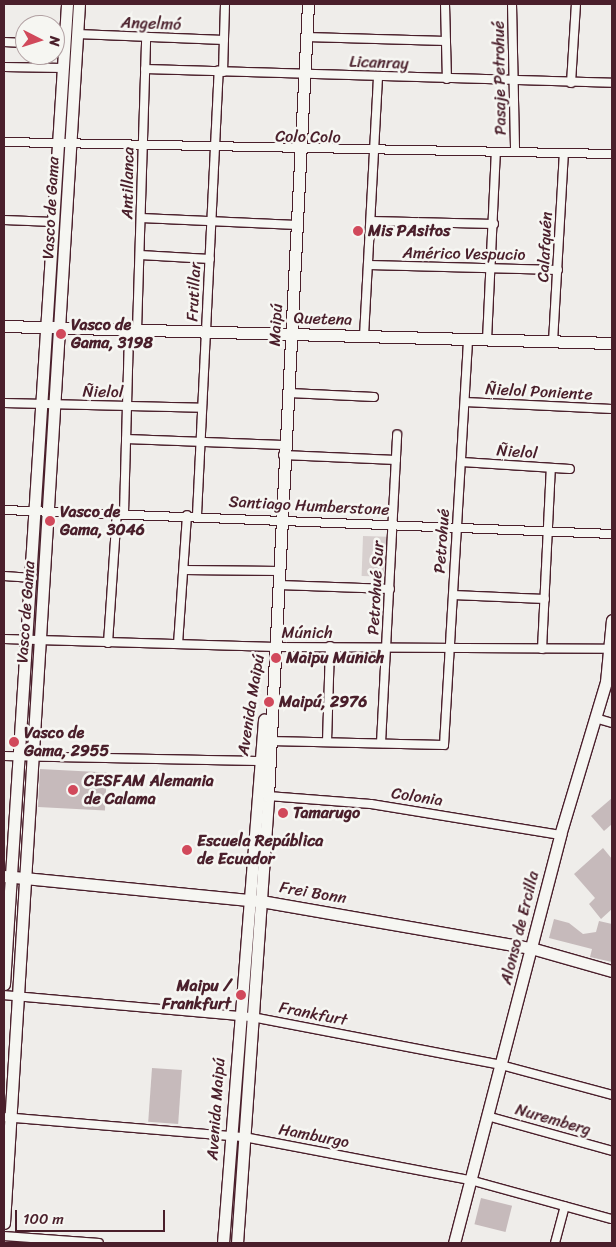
<!DOCTYPE html>
<meta charset="utf-8">
<style>
body{margin:0}
#map{position:relative;width:616px;height:1247px;overflow:hidden;background:#efedea;font-family:Sriracha,sans-serif}
div>[style]{position:absolute}
[style*='--x']{left:calc(var(--x)*1px);top:calc(var(--y)*1px);width:calc(var(--w)*1px);rotate:calc(var(--a)*1deg)}
.green>*{inset:0;background:#d7cfce;transform-origin:0 0}
.building>*{inset:0;background:#c6babb;transform-origin:0 0}
.roads{filter:drop-shadow(1px 0 #4a1f2b) drop-shadow(-1px 0 #4a1f2b) drop-shadow(0 1px #4a1f2b) drop-shadow(0 -1px #4a1f2b)}
.street>*{height:8px;margin:-4px;padding:0 4px;transform-origin:4px;border-radius:4px;background:#f6f6f2}
.secondary>*{height:11px;margin:-5.5px;padding:0 5.5px;transform-origin:5.5px;border-radius:5.5px;background:#f6f6f2}
.dots>*{width:14px;height:14px;translate:-50% -50%;box-sizing:border-box;border:2px solid #f6f6f2;border-radius:50%}
span{translate:-50% -50%;white-space:nowrap;text-align:center;line-height:1.15;-webkit-text-stroke:5px #f6f6f2;paint-order:stroke}
.street-label{font-size:16px;color:#4a1f2b}
.poi-label{font-size:16px;color:#4a1f2b;font-weight:700}
.left{translate:0 -50%;text-align:left}
.right{translate:-100% -50%;text-align:right}
.frame{position:absolute;inset:0;border:5px solid #4a1f2b;pointer-events:none}
.north{position:absolute;left:15px;top:15px;width:50px;height:50px;box-sizing:border-box;background:#f6f6f2;border:1px solid #b1a0a2;border-radius:50%;rotate:95deg;font-size:14px;font-weight:700;line-height:20px;text-align:center;color:#4a1f2b}
.north::after{content:'';display:block;margin:auto;width:18px;height:22px;background:#d1495b;clip-path:polygon(50% 0,100% 100%,50% 72%,0 100%)}
.scale{position:absolute;left:15px;top:1210px;width:150px;height:22px;box-sizing:border-box;border:2px solid #4a1f2b;border-top:0;padding-left:6px;font-size:15px;line-height:18px;white-space:nowrap;color:#4a1f2b;-webkit-text-stroke:4px #f6f6f2;paint-order:stroke}
</style>
<div id="map">
<div class="green">
<div style="left:363px;top:536px;width:25px;height:40px;rotate:2deg"></div>
</div>
<div class="building">
<div style="left:40px;top:769px;width:67px;height:38px;rotate:3deg"></div>
<div style="clip-path:polygon(612px 798px,612px 824px,604px 831px,591px 816px)"></div>
<div style="clip-path:polygon(603px 848px,612px 859px,612px 909px,601px 919px,589px 904px,595px 898px,574px 874px)"></div>
<div style="clip-path:polygon(554px 919px,569px 923px,583px 934px,596px 932px,599px 921px,612px 924px,612px 962px,590px 957px,592px 949px,549px 938px)"></div>
<div style="left:152px;top:1068px;width:30px;height:54px;rotate:4deg"></div>
<div style="left:481px;top:1198px;width:32px;height:27px;rotate:14deg"></div>
</div>
<div class="roads">
<div class="street">
<div style="--x:445;--y:4;--w:75;--a:88.5"></div>
<div style="--x:512;--y:4;--w:148;--a:88.8"></div>
<div style="--x:77;--y:34;--w:147;--a:2.3"></div>
<div style="--x:306;--y:37;--w:140;--a:1.6"></div>
<div style="--x:4;--y:42;--w:21;--a:3"></div>
<div style="--x:4;--y:67;--w:59;--a:1"></div>
<div style="--x:145;--y:69;--w:467;--a:1.7"></div>
<div style="--x:223;--y:72;--w:68;--a:-88.3"></div>
<div style="--x:571;--y:83;--w:79;--a:-86.4"></div>
<div style="--x:4;--y:142;--w:608;--a:1.13"></div>
<div style="--x:141;--y:218;--w:156;--a:2.6"></div>
<div style="--x:4;--y:220;--w:50;--a:2.3"></div>
<div style="--x:371;--y:221;--w:123;--a:1.4"></div>
<div style="--x:140;--y:255;--w:70;--a:3.3"></div>
<div style="--x:369;--y:265;--w:189;--a:1.5"></div>
<div style="--x:137;--y:330;--w:293;--a:-88.2"></div>
<div style="--x:364;--y:336;--w:259;--a:-86.9"></div>
<div style="--x:487;--y:340;--w:188;--a:-87.3"></div>
<div style="--x:553;--y:342;--w:189;--a:-86.7"></div>
<div style="--x:289;--y:393;--w:85;--a:2.7"></div>
<div style="--x:465;--y:402;--w:147;--a:2.7"></div>
<div style="--x:4;--y:403;--w:198;--a:1.4"></div>
<div style="--x:126;--y:439;--w:157;--a:2.2"></div>
<div style="--x:283;--y:455;--w:113;--a:2.5"></div>
<div style="--x:462;--y:462;--w:108;--a:3.7"></div>
<div style="--x:4;--y:510;--w:608;--a:2.26"></div>
<div style="--x:124;--y:513;--w:184;--a:-88.4"></div>
<div style="--x:197;--y:515;--w:445;--a:-87.2"></div>
<div style="--x:184;--y:570;--w:96;--a:0.6"></div>
<div style="--x:4;--y:576;--w:29;--a:4"></div>
<div style="--x:279;--y:585;--w:111;--a:2.1"></div>
<div style="--x:453;--y:595;--w:92;--a:2.5"></div>
<div style="--x:4;--y:639;--w:272;--a:1.7"></div>
<div style="--x:276;--y:647;--w:335;--a:0.3"></div>
<div style="--x:108;--y:643;--w:131;--a:-86.1"></div>
<div style="--x:178;--y:644;--w:129;--a:-86"></div>
<div style="--x:542;--y:649;--w:181;--a:-87.2"></div>
<div style="--x:595;--y:718;--w:18;--a:16"></div>
<div style="--x:270;--y:741;--w:174;--a:1.3"></div>
<div style="--x:444;--y:745;--w:407;--a:-86.6"></div>
<div style="--x:327;--y:742;--w:96;--a:-88.2"></div>
<div style="--x:381;--y:743;--w:309;--a:-87"></div>
<div style="--x:4;--y:756;--w:254;--a:1.1"></div>
<div style="--x:268;--y:796;--w:103;--a:4.4"></div>
<div style="--x:371;--y:804;--w:192;--a:9.3"></div>
<div style="--x:4;--y:995;--w:249;--a:5.1"></div>
<div style="--x:252;--y:1017;--w:254;--a:10.9"></div>
<div style="--x:501;--y:1065;--w:115;--a:15.1"></div>
<div style="--x:487;--y:1116;--w:130;--a:15.6"></div>
<div style="--x:4;--y:1117;--w:241;--a:4.8"></div>
<div style="--x:244;--y:1137;--w:230;--a:10.8"></div>
<div style="--x:470;--y:1180;--w:147;--a:15.4"></div>
<div style="--x:4;--y:1236;--w:95;--a:4.2"></div>
<div style="--x:555;--y:1243;--w:38;--a:-75"></div>
</div>
<div class="secondary">
<div style="--x:4;--y:326;--w:608;--a:1.6"></div>
<div style="--x:4;--y:876;--w:258;--a:5.6"></div>
<div style="--x:261;--y:901;--w:274;--a:9.9"></div>
<div style="--x:531;--y:948;--w:84;--a:15.9"></div>
<div style="--x:4;--y:984;--w:982;--a:-86.32"></div>
<div style="--x:4;--y:1223;--w:1221;--a:-86.48"></div>
<div style="--x:223;--y:1243;--w:525;--a:-85.52"></div>
<div style="--x:237;--y:1243;--w:448;--a:-86"></div>
<div style="--x:268;--y:796;--w:793;--a:-87.11"></div>
<div style="--x:454;--y:1243;--w:422;--a:-75.4"></div>
<div style="--x:560;--y:835;--w:160;--a:-73.3"></div>
<div style="--x:606;--y:682;--w:62;--a:-84.5"></div>
</div>
</div>
<div class="dots">
<div style="left:358px;top:231px;background:#d1495b"></div>
<div style="left:61px;top:334px;background:#d1495b"></div>
<div style="left:50px;top:521px;background:#d1495b"></div>
<div style="left:276px;top:658px;background:#d1495b"></div>
<div style="left:269px;top:702px;background:#d1495b"></div>
<div style="left:14px;top:742px;background:#d1495b"></div>
<div style="left:73px;top:790px;background:#d1495b"></div>
<div style="left:283px;top:813px;background:#d1495b"></div>
<div style="left:187px;top:850px;background:#d1495b"></div>
<div style="left:241px;top:995px;background:#d1495b"></div>
</div>
<div class="street-label">
<span style="left:151px;top:24px;rotate:2deg">Angelmó</span>
<span style="left:379px;top:63px;rotate:2deg">Licanray</span>
<span style="left:500px;top:78px;rotate:-91deg">Pasaje Petrohué</span>
<span style="left:308px;top:137px;rotate:1deg">Colo Colo</span>
<span style="left:128px;top:183px;rotate:-89deg">Antillanca</span>
<span style="left:51px;top:208px;rotate:-87deg">Vasco de Gama</span>
<span style="left:545px;top:247px;rotate:-87deg">Calafquén</span>
<span style="left:464px;top:254px;rotate:1deg">Américo Vespucio</span>
<span style="left:194px;top:292px;rotate:-87deg">Frutillar</span>
<span style="left:323px;top:319px;rotate:2deg">Quetena</span>
<span style="left:276px;top:325px;rotate:-87deg">Maipú</span>
<span style="left:103px;top:392px;rotate:1deg">Ñielol</span>
<span style="left:539px;top:392px;rotate:3deg">Ñielol Poniente</span>
<span style="left:517px;top:452px;rotate:4deg">Ñielol</span>
<span style="left:309px;top:506px;rotate:3deg">Santiago Humberstone</span>
<span style="left:442px;top:541px;rotate:-86deg">Petrohué</span>
<span style="left:376px;top:588px;rotate:-87deg">Petrohué Sur</span>
<span style="left:26px;top:612px;rotate:-86deg">Vasco de Gama</span>
<span style="left:307px;top:633px">Múnich</span>
<span style="left:251px;top:705px;rotate:-81deg">Avenida Maipú</span>
<span style="left:417px;top:797px;rotate:9deg">Colonia</span>
<span style="left:313px;top:893px;rotate:10deg">Frei Bonn</span>
<span style="left:520px;top:928px;rotate:-76deg">Alonso de Ercilla</span>
<span style="left:313px;top:1014px;rotate:11deg">Frankfurt</span>
<span style="left:216px;top:1109px;rotate:-86deg">Avenida Maipú</span>
<span style="left:553px;top:1120px;rotate:16deg">Nuremberg</span>
<span style="left:314px;top:1136px;rotate:11deg">Hamburgo</span>
</div>
<div class="poi-label">
<span class="left" style="left:368px;top:231px">Mis PAsitos</span>
<span class="left" style="left:71px;top:334px">Vasco de<br>Gama, 3198</span>
<span class="left" style="left:60px;top:521px">Vasco de<br>Gama, 3046</span>
<span class="left" style="left:286px;top:658px">Maipu Munich</span>
<span class="left" style="left:279px;top:702px">Maipú, 2976</span>
<span class="left" style="left:24px;top:742px">Vasco de<br>Gama, 2955</span>
<span class="left" style="left:84px;top:790px">CESFAM Alemania<br>de Calama</span>
<span class="left" style="left:293px;top:813px">Tamarugo</span>
<span class="left" style="left:197px;top:850px">Escuela República<br>de Ecuador</span>
<span class="right" style="left:231px;top:995px">Maipu /<br>Frankfurt</span>
</div>
<div class="frame"></div>
<div class="north">N</div>
<div class="scale">100 m</div>
</div>
